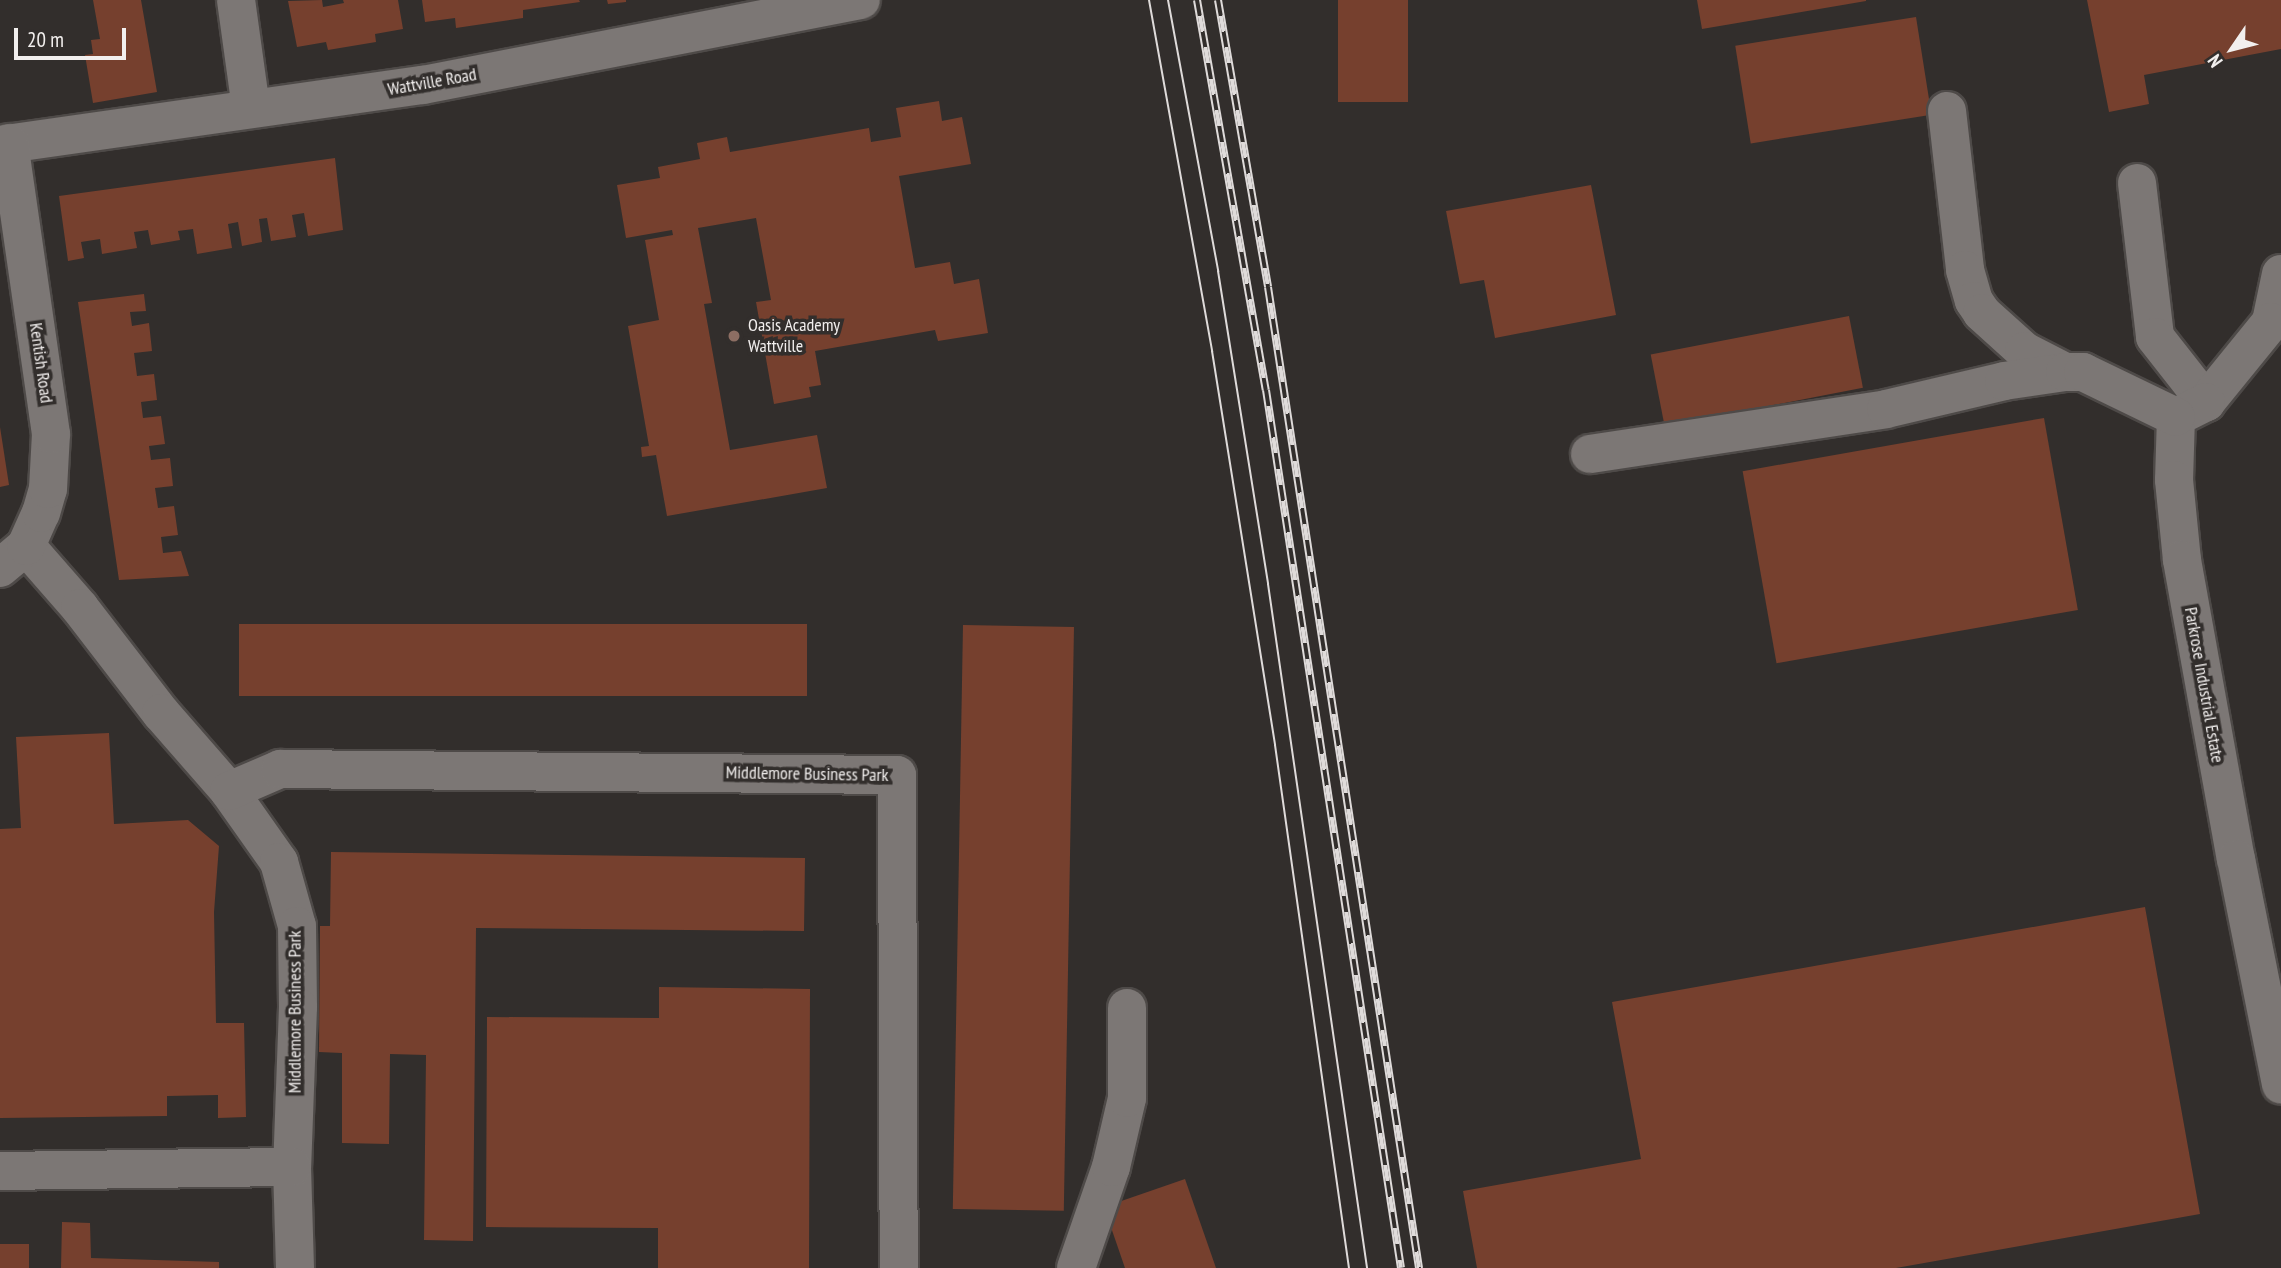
<!DOCTYPE html>
<style>
body{margin:0}
#map{position:relative;width:2281px;height:1268px;overflow:hidden;background:#322e2c;font-family:"PT Sans Narrow",sans-serif}
div>[style]{position:absolute}
[style*='--x']{left:calc(var(--x)*1px);top:calc(var(--y)*1px);width:calc(var(--w)*1px);rotate:calc(var(--a)*1deg)}
.building>*{inset:0;background:#76402e;transform-origin:0 0}
.roads{filter:drop-shadow(2px 0 #4e4a48) drop-shadow(-2px 0 #4e4a48) drop-shadow(0 2px #4e4a48) drop-shadow(0 -2px #4e4a48)}
.minor>*{height:38px;margin:-19px;padding:0 19px;transform-origin:19px;border-radius:19px;background:#7c7775}
.tram>*{height:2px;margin:-1px;padding:0 1px;transform-origin:1px;border-radius:1px;background:#dfdbda}
.rail>*{height:8px;margin-top:-4px;transform-origin:0;background:repeating-linear-gradient(90deg,#322e2c 0 16px,#dfdbda 0 32px);box-sizing:border-box;border-block:2px solid #dfdbda}
.dots>*{width:19px;height:19px;translate:-50% -50%;box-sizing:border-box;border:4px solid #322e2c;border-radius:50%}
span{translate:-50% -50%;white-space:nowrap;text-align:center;line-height:1.15;-webkit-text-stroke:7px #322e2c;paint-order:stroke}
.street-label{font-size:18px;color:#f2efee}
.poi-label{font-size:18px;color:#f2efee}
.left{translate:0 -50%;text-align:left}
.north{position:absolute;left:2197px;top:14px;width:70px;height:70px;-webkit-text-stroke:5px #322e2c;paint-order:stroke;rotate:235deg;font-size:19px;font-weight:700;line-height:28px;text-align:center;color:#f2efee}
.north::after{content:'';display:block;margin:auto;width:24px;height:32px;background:#f2efee;clip-path:polygon(50% 0,100% 100%,50% 72%,0 100%)}
.scale{position:absolute;left:14px;top:28px;width:112px;height:32px;box-sizing:border-box;border:4px solid #f2efee;border-top:0;padding-left:9px;font-size:21px;line-height:24px;white-space:nowrap;color:#f2efee;-webkit-text-stroke:5px #322e2c;paint-order:stroke}
</style>
<div id="map">
<div class="building">
<div style="clip-path:polygon(93px 0,141px 0,157px 92px,93px 103px,85px 55px,93px 54px,91px 40px,100px 39px)"></div>
<div style="clip-path:polygon(322px 0,323px 7px,344px 3px,343px 0,398px 0,403px 29px,375px 34px,376px 42px,328px 50px,326px 42px,297px 47px,288px 1px)"></div>
<div style="clip-path:polygon(422px 0,579px 0,580px 2px,523px 10px,523px 18px,456px 28px,455px 18px,425px 22px)"></div>
<div style="clip-path:polygon(607px 0,626px 0,626px 2px,608px 4px)"></div>
<div style="left:1338px;top:0;width:70px;height:102px"></div>
<div style="clip-path:polygon(1697px 0,1866px 0,1866px 1px,1702px 29px)"></div>
<div style="clip-path:polygon(2087px 0,2281px 0,2281px 49px,2144px 75px,2149px 104px,2109px 112px)"></div>
<div style="left:1916px;top:17px;width:99px;height:183px;rotate:81deg"></div>
<div style="clip-path:polygon(939px 101px,942px 121px,962px 117px,971px 164px,899px 176px,915px 268px,950px 262px,954px 284px,979px 279px,988px 333px,938px 341px,935px 330px,815px 351px,821px 385px,809px 387px,811px 397px,774px 404px,756px 302px,771px 300px,756px 218px,698px 228px,712px 303px,704px 304px,730px 450px,817px 435px,827px 488px,667px 516px,656px 455px,642px 457px,641px 447px,649px 446px,628px 326px,659px 320px,645px 240px,673px 235px,672px 230px,626px 238px,617px 185px,660px 178px,658px 167px,700px 159px,697px 143px,727px 137px,730px 152px,869px 128px,871px 142px,901px 137px,896px 108px)"></div>
<div style="clip-path:polygon(335px 158px,343px 230px,308px 236px,304px 213px,292px 215px,296px 237px,271px 241px,267px 218px,259px 219px,262px 242px,242px 246px,238px 222px,228px 224px,232px 248px,197px 254px,193px 229px,178px 231px,180px 240px,151px 245px,148px 230px,134px 232px,137px 248px,102px 254px,100px 239px,81px 242px,84px 258px,68px 261px,59px 196px)"></div>
<div style="clip-path:polygon(1591px 185px,1616px 315px,1495px 338px,1484px 280px,1460px 284px,1446px 211px)"></div>
<div style="clip-path:polygon(144px 294px,146px 311px,130px 312px,132px 326px,149px 323px,152px 351px,134px 353px,137px 376px,154px 374px,157px 400px,141px 402px,143px 418px,161px 416px,165px 444px,149px 446px,151px 460px,170px 458px,173px 486px,155px 488px,158px 508px,174px 506px,178px 535px,161px 537px,163px 553px,181px 551px,189px 576px,119px 580px,78px 302px)"></div>
<div style="left:1849px;top:316px;width:73px;height:202px;rotate:79deg"></div>
<div style="left:2044px;top:418px;width:195px;height:306px;rotate:80deg"></div>
<div style="clip-path:polygon(0 427px,9px 485px,0 487px)"></div>
<div style="left:239px;top:624px;width:568px;height:72px"></div>
<div style="left:963px;top:625px;width:111px;height:584px;rotate:1deg"></div>
<div style="clip-path:polygon(109px 733px,114px 824px,188px 820px,219px 846px,214px 912px,216px 1023px,244px 1023px,246px 1117px,218px 1118px,218px 1095px,167px 1096px,167px 1116px,0 1118px,0 829px,21px 828px,16px 737px)"></div>
<div style="clip-path:polygon(331px 852px,805px 858px,804px 931px,476px 928px,473px 1241px,424px 1240px,426px 1055px,390px 1054px,389px 1144px,342px 1143px,342px 1053px,319px 1052px,320px 926px,330px 926px)"></div>
<div style="clip-path:polygon(2145px 907px,2200px 1214px,1896px 1268px,1477px 1268px,1463px 1191px,1641px 1159px,1612px 1002px)"></div>
<div style="clip-path:polygon(659px 987px,810px 989px,809px 1268px,658px 1268px,658px 1228px,486px 1227px,487px 1017px,659px 1018px)"></div>
<div style="clip-path:polygon(1185px 1179px,1216px 1268px,1125px 1268px,1104px 1207px)"></div>
<div style="clip-path:polygon(62px 1222px,90px 1223px,91px 1258px,219px 1262px,219px 1268px,61px 1268px)"></div>
<div style="left:29px;top:1244px;width:24px;height:29px;rotate:90deg"></div>
</div>
<div class="roads">
<div class="minor">
<div style="--x:236;--y:0;--w:109;--a:82.1"></div>
<div style="--x:1947;--y:111;--w:160;--a:83.5"></div>
<div style="--x:1965;--y:270;--w:32;--a:74"></div>
<div style="--x:1974;--y:301;--w:14;--a:56"></div>
<div style="--x:1982;--y:313;--w:57;--a:42.1"></div>
<div style="--x:2024;--y:351;--w:46;--a:27.1"></div>
<div style="--x:0;--y:145;--w:427;--a:-8.1"></div>
<div style="--x:423;--y:85;--w:446;--a:-11"></div>
<div style="--x:2137;--y:183;--w:155;--a:83.3"></div>
<div style="--x:2155;--y:337;--w:83;--a:51.9"></div>
<div style="--x:2281;--y:274;--w:49;--a:101.8"></div>
<div style="--x:2271;--y:322;--w:103;--a:129.1"></div>
<div style="--x:2206;--y:402;--w:34;--a:153"></div>
<div style="--x:2176;--y:417;--w:63;--a:91.8"></div>
<div style="--x:2174;--y:480;--w:80;--a:84.3"></div>
<div style="--x:2182;--y:560;--w:304;--a:79.8"></div>
<div style="--x:2236;--y:859;--w:230;--a:78.7"></div>
<div style="--x:1590;--y:454;--w:299;--a:-8.6"></div>
<div style="--x:1886;--y:409;--w:121;--a:-13.3"></div>
<div style="--x:2004;--y:381;--w:62;--a:-8.4"></div>
<div style="--x:2065;--y:372;--w:18;--a:0"></div>
<div style="--x:2083;--y:372;--w:103;--a:25.8"></div>
<div style="--x:26;--y:546;--w:82;--a:48.9"></div>
<div style="--x:80;--y:608;--w:133;--a:52.4"></div>
<div style="--x:161;--y:713;--w:103;--a:48.9"></div>
<div style="--x:229;--y:791;--w:87;--a:54.8"></div>
<div style="--x:279;--y:862;--w:66;--a:74.3"></div>
<div style="--x:297;--y:926;--w:81;--a:89.3"></div>
<div style="--x:298;--y:1007;--w:160;--a:92.1"></div>
<div style="--x:292;--y:1167;--w:101;--a:88.3"></div>
<div style="--x:0;--y:568;--w:34;--a:-40"></div>
<div style="--x:26;--y:546;--w:36;--a:-66"></div>
<div style="--x:41;--y:513;--w:25;--a:-74"></div>
<div style="--x:48;--y:489;--w:55;--a:-86.9"></div>
<div style="--x:51;--y:434;--w:294;--a:-98.2"></div>
<div style="--x:229;--y:791;--w:56;--a:-23.3"></div>
<div style="--x:280;--y:769;--w:617;--a:0.56"></div>
<div style="--x:897;--y:775;--w:493;--a:89.8"></div>
<div style="--x:0;--y:1171;--w:292;--a:-0.8"></div>
<div style="--x:1076;--y:1268;--w:107;--a:-70.9"></div>
<div style="--x:1111;--y:1167;--w:71;--a:-76.9"></div>
<div style="--x:1127;--y:1098;--w:90;--a:-90"></div>
</div>
</div>
<div class="tram">
<div style="--x:1149;--y:0;--w:357;--a:79.8"></div>
<div style="--x:1212;--y:351;--w:399;--a:80.9"></div>
<div style="--x:1275;--y:745;--w:528;--a:81.95"></div>
<div style="--x:1168;--y:0;--w:276;--a:79.5"></div>
<div style="--x:1218;--y:271;--w:317;--a:80.9"></div>
<div style="--x:1268;--y:584;--w:691;--a:81.76"></div>
</div>
<div class="rail">
<div style="--x:1197;--y:0;--w:396;--a:80"></div>
<div style="--x:1266;--y:390;--w:888;--a:81.26"></div>
<div style="--x:1218;--y:0;--w:291;--a:80.1"></div>
<div style="--x:1268;--y:287;--w:993;--a:81.25"></div>
</div>
<div class="dots">
<div style="left:734px;top:336px;background:#8d6e63"></div>
</div>
<div class="street-label">
<span style="left:432px;top:82px;rotate:-10deg">Wattville Road</span>
<span style="left:41px;top:363px;rotate:82deg">Kentish Road</span>
<span style="left:2204px;top:685px;rotate:80deg">Parkrose Industrial Estate</span>
<span style="left:807px;top:774px;rotate:1deg">Middlemore Business Park</span>
<span style="left:295px;top:1012px;rotate:-90deg">Middlemore Business Park</span>
</div>
<div class="poi-label">
<span class="left" style="left:748px;top:336px">Oasis Academy<br>Wattville</span>
</div>
<div class="north">N</div>
<div class="scale">20 m</div>
</div>
